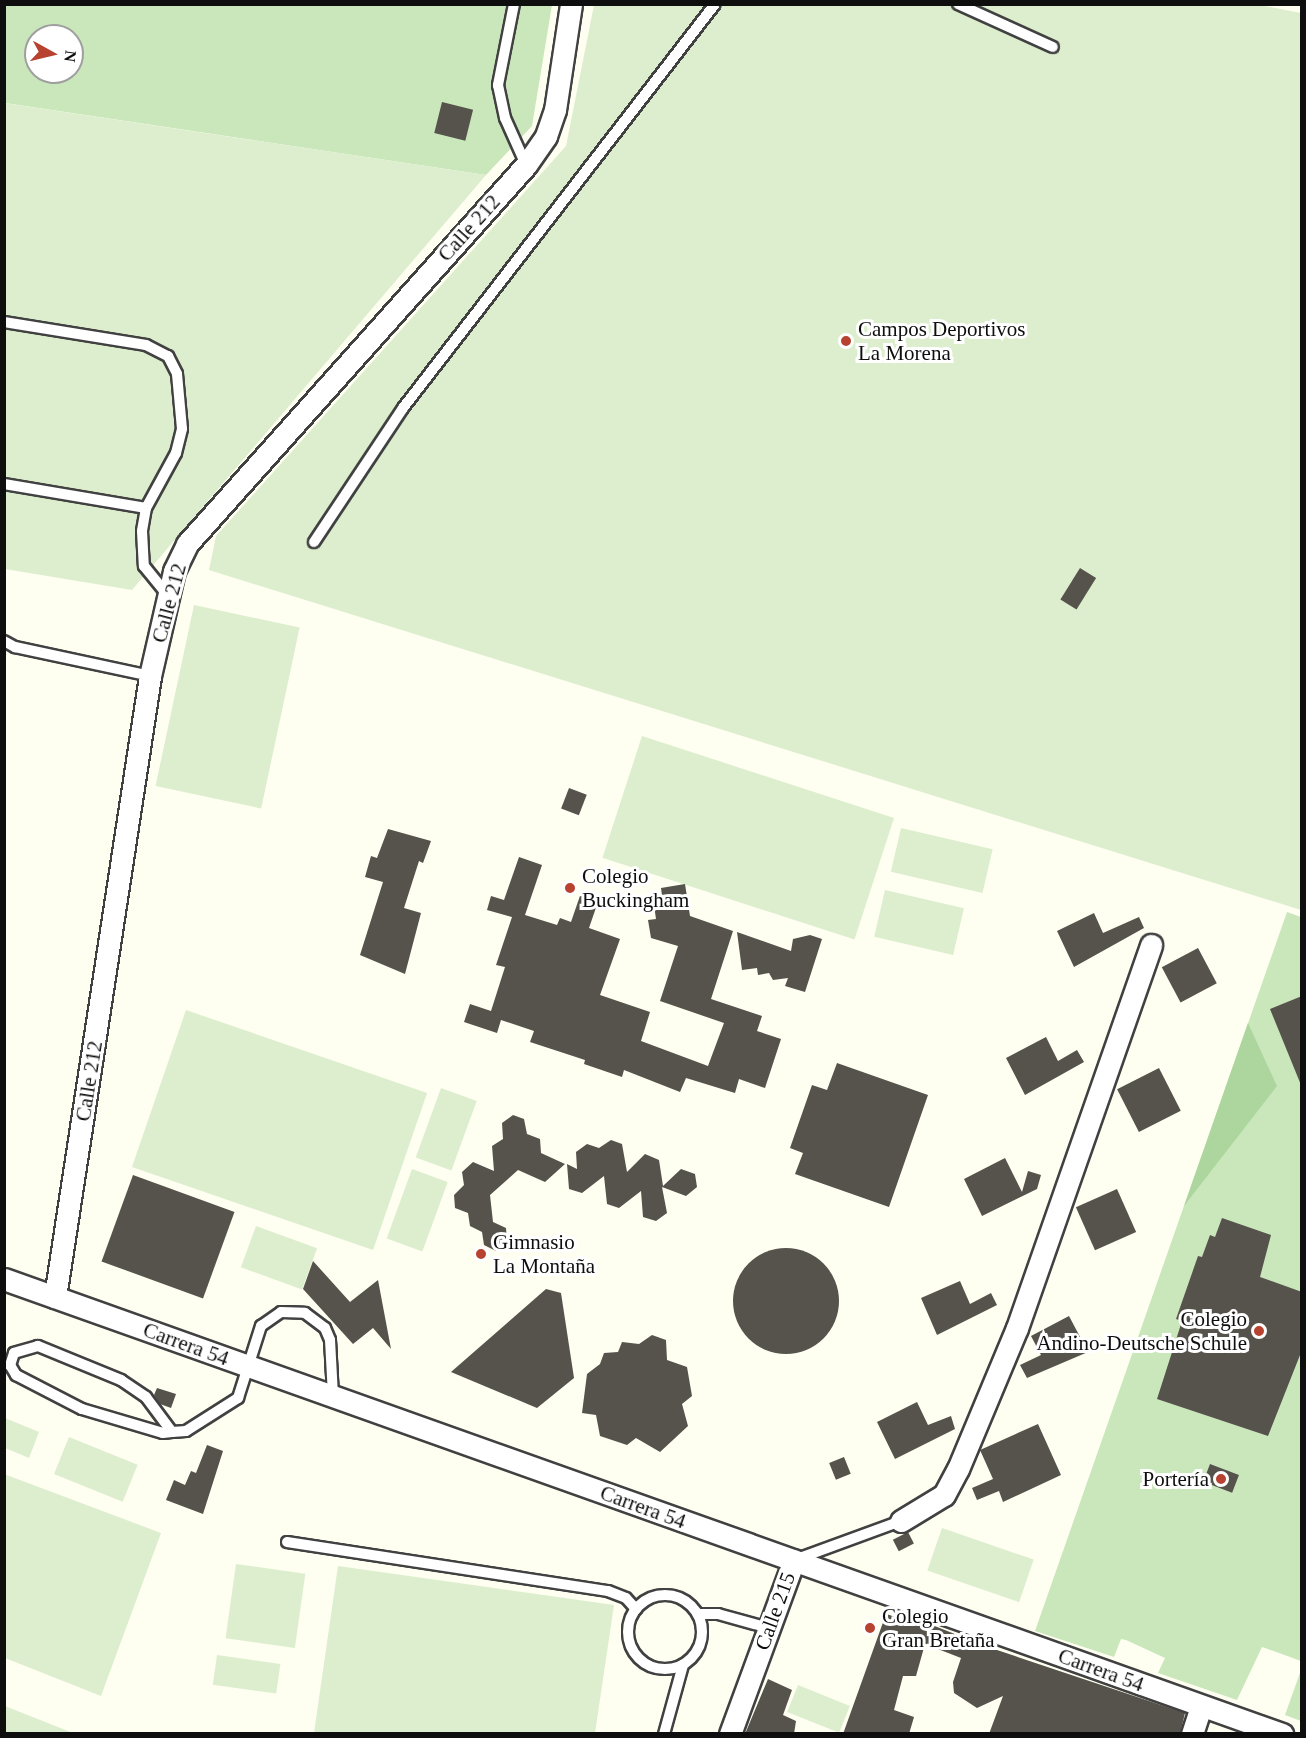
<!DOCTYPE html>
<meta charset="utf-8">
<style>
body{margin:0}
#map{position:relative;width:1306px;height:1738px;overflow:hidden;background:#fefef1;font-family:Georgia,serif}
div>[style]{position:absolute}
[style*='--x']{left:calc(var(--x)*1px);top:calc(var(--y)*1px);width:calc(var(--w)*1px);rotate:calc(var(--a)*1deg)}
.green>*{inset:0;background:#cae7bc}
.forest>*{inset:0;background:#acd69d}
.pitch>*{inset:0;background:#ddeece;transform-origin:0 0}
.building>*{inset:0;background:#56524c;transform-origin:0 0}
.round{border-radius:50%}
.roads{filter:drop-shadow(2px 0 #414141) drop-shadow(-2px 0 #414141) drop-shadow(0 2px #414141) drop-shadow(0 -2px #414141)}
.lane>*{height:10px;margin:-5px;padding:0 5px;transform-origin:5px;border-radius:5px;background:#fff}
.lane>.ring{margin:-5px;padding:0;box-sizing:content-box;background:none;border:10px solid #fff;border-radius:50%}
.street>*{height:21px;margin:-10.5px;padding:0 10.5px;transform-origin:10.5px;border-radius:10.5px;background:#fff}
.dots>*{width:16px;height:16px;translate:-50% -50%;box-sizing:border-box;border:3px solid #fff;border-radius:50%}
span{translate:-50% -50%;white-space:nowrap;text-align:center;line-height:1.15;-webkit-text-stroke:6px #fff;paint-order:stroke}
.street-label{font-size:21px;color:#0e0e0e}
.poi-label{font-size:21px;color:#0e0e0e}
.left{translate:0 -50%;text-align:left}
.right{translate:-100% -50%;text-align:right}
.frame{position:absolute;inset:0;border:6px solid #0e0e0e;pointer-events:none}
.north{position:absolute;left:24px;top:24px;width:60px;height:60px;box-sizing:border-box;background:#fff;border:2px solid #9f9f9f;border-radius:50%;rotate:98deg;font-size:16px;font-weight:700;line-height:24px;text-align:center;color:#0e0e0e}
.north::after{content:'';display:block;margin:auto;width:21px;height:27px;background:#b6422f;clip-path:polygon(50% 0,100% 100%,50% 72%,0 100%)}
</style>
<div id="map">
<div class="green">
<div style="clip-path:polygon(evenodd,4px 5px,552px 5px,532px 126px,486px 175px,5px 103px,4px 5px,36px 36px,72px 36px,72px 72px,36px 72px,36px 36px)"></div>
<div style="clip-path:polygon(1287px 912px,1301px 917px,1301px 1661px,1262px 1647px,1237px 1700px,1158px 1673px,1165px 1658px,1126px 1640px,1121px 1639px,1114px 1657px,1035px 1631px)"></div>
<div style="clip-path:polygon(1301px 1670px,1301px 1721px,1285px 1715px)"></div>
</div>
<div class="forest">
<div style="clip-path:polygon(1248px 1023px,1277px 1086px,1184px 1206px)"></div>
</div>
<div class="pitch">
<div style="clip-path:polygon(1254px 4px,1301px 13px,1301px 910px,209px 570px,216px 536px,566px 146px,594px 5px)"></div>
<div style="clip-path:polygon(4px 103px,486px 175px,132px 590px,5px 569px)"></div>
<div style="left:194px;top:605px;width:108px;height:185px;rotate:12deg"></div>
<div style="left:642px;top:736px;width:265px;height:128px;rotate:18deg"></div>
<div style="left:901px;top:828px;width:94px;height:45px;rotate:13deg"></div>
<div style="left:885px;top:890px;width:81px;height:48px;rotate:13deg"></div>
<div style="left:186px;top:1010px;width:255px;height:166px;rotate:19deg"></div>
<div style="left:441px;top:1088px;width:38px;height:74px;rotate:20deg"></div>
<div style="left:412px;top:1169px;width:38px;height:74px;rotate:20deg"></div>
<div style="left:256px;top:1226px;width:65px;height:44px;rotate:20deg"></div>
<div style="clip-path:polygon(5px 1418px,39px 1432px,29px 1458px,5px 1448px)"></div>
<div style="left:69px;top:1437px;width:74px;height:40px;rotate:22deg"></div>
<div style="clip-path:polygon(4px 1474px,161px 1533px,101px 1696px,5px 1658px)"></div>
<div style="left:942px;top:1528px;width:97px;height:45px;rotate:19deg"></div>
<div style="left:236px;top:1564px;width:70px;height:75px;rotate:8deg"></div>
<div style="clip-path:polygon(338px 1566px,614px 1605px,595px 1733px,314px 1733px)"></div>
<div style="left:217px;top:1655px;width:64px;height:30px;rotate:8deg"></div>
<div style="left:798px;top:1685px;width:56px;height:29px;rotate:22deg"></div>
<div style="clip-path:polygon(4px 1706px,5px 1706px,73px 1733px,5px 1733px)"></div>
</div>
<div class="building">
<div style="left:442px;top:102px;width:32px;height:32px;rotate:14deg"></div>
<div style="left:1080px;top:568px;width:19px;height:37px;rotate:32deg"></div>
<div style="left:569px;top:788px;width:19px;height:22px;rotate:21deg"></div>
<div style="clip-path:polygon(388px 829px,431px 841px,423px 863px,419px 861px,404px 908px,421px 913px,405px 974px,360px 955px,383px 882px,365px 877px,371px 856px,377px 858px)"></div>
<div style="clip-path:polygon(519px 857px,542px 865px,525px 915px,557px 925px,560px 918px,571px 922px,582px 890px,600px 896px,589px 928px,620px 939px,600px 995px,650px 1012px,641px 1041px,708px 1066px,724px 1023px,660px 1001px,678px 946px,651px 938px,648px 920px,656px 919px,654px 905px,663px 903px,661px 888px,685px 884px,690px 916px,733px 931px,711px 999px,762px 1016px,757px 1031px,781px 1039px,765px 1088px,739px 1079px,735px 1093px,686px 1078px,680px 1092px,624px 1070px,622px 1077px,584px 1064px,585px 1060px,530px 1042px,534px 1031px,501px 1020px,497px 1033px,464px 1022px,470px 1004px,491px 1011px,505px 967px,496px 965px,512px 917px,487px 910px,491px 896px,504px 900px)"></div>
<div style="clip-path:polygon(1094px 913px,1103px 933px,1139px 917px,1144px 928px,1074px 967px,1057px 931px)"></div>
<div style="clip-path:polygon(737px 932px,791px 951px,793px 939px,810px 935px,822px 939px,805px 992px,785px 986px,788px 978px,773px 980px,769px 973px,758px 975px,757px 968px,742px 970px)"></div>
<div style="left:1198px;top:948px;width:40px;height:41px;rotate:62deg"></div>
<div style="clip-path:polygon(1302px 996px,1302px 1085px,1301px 1085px,1270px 1009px)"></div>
<div style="clip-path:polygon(1046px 1037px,1058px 1061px,1077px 1050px,1084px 1062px,1025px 1095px,1006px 1058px)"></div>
<div style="clip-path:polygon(837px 1063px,928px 1095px,889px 1207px,795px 1174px,803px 1153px,790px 1148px,812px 1085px,827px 1090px)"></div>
<div style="left:1159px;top:1068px;width:48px;height:47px;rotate:63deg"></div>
<div style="clip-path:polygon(513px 1115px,524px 1119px,527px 1134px,540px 1139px,541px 1153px,565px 1164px,545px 1182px,518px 1170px,490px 1195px,493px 1222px,506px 1228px,507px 1241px,496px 1251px,484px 1245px,482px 1232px,470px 1226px,468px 1213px,455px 1208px,454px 1195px,464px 1185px,462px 1172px,473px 1162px,494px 1171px,492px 1146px,503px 1139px,502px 1123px)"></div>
<div style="clip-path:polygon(611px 1140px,622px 1144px,627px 1172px,645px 1154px,659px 1160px,663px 1186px,681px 1169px,695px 1174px,697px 1187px,686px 1196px,662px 1187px,667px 1213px,656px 1221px,643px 1217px,641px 1191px,619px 1208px,607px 1204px,604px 1176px,582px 1193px,569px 1189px,567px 1164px,577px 1169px,576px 1152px,587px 1144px,599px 1148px)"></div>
<div style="clip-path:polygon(1005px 1158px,1022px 1192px,1028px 1171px,1041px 1175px,1037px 1189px,982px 1216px,964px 1179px)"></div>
<div style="left:133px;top:1175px;width:108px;height:92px;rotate:20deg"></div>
<div style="left:1117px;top:1189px;width:47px;height:45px;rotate:66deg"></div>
<div style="clip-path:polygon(1222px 1218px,1271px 1235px,1260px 1277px,1302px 1292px,1302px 1350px,1268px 1436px,1157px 1399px,1182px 1321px,1176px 1319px,1198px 1256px,1202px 1257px,1210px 1235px,1215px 1237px)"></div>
<div class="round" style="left:733px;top:1248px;width:106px;height:106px"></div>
<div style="clip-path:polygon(313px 1261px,350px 1302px,378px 1280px,391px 1349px,373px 1328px,353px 1344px,303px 1289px)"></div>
<div style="clip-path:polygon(960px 1281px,970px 1304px,991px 1293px,997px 1305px,937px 1335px,921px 1298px)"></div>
<div style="clip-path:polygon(546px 1289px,561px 1293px,574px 1378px,537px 1408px,451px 1372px)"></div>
<div style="clip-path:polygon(1069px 1316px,1088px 1352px,1027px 1378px,1020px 1365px,1041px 1355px,1031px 1336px)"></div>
<div style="clip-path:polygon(652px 1335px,666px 1340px,667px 1360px,687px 1367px,692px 1396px,682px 1404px,688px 1426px,660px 1452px,636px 1438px,627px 1445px,600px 1436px,596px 1415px,582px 1413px,587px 1374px,600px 1364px,604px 1353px,618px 1352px,622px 1342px,639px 1344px)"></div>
<div style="clip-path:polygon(157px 1388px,176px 1394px,171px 1408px,160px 1404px,154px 1395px)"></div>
<div style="clip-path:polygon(917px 1402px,928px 1425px,951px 1416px,955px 1429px,895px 1459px,877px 1422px)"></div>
<div style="clip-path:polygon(1038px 1424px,1061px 1475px,1003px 1502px,999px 1491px,977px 1500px,972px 1488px,993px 1479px,980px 1450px)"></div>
<div style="clip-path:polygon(207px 1445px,223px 1451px,203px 1514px,166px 1500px,174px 1480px,185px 1485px,191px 1471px,196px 1473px)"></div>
<div style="left:844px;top:1457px;width:18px;height:16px;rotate:68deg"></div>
<div style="left:1210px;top:1464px;width:31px;height:19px;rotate:21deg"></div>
<div style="left:908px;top:1532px;width:13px;height:17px;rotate:63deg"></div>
<div style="clip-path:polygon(886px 1614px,913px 1622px,912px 1617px,985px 1646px,1185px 1713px,1180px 1734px,989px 1734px,1003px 1696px,977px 1708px,954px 1693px,953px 1682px,961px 1658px,925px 1644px,916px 1676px,903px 1676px,894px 1710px,914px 1717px,909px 1734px,843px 1734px)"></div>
<div style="clip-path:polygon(768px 1679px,792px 1690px,783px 1715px,796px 1721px,794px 1734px,745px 1734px)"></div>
</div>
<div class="roads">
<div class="lane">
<div style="--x:514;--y:4;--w:83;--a:101.2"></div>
<div style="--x:498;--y:85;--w:34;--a:78"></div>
<div style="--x:505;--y:118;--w:51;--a:65.9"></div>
<div style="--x:958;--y:4;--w:104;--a:24.4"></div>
<div style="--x:4;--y:322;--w:144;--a:9.2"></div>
<div style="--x:146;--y:345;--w:25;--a:27"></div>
<div style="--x:168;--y:356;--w:20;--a:63"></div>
<div style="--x:177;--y:374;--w:55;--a:84.8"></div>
<div style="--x:182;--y:429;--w:25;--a:104"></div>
<div style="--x:176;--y:453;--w:63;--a:118.6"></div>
<div style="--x:146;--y:508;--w:23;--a:100"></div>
<div style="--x:142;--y:531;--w:35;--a:87"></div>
<div style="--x:144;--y:566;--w:36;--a:51"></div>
<div style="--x:4;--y:484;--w:144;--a:9.6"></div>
<div style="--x:314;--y:542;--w:161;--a:-56.4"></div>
<div style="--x:403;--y:408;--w:510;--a:-52.32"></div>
<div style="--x:4;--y:641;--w:13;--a:29"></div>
<div style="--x:15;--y:647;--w:138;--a:12.1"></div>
<div style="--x:172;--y:1432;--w:44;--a:-126.6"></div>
<div style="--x:146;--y:1397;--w:30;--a:-146"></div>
<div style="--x:121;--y:1380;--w:90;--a:-157.7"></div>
<div style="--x:38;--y:1346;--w:25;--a:164"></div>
<div style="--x:14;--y:1353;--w:13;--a:108"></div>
<div style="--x:10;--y:1365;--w:12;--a:59"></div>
<div style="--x:16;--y:1375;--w:74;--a:27.3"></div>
<div style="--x:82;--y:1409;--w:84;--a:16.5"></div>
<div style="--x:163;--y:1433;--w:9;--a:-6"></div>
<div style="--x:172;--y:1432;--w:14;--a:-4"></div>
<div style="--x:186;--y:1431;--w:62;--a:-32.4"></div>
<div style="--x:238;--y:1398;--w:76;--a:-72.3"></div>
<div style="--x:261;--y:1326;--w:24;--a:-35"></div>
<div style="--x:281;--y:1312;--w:24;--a:2"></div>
<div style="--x:305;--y:1313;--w:25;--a:37"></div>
<div style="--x:325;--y:1328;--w:13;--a:67"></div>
<div style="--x:330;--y:1340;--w:56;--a:86.9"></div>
<div style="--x:287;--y:1542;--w:325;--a:8.7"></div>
<div style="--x:608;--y:1591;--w:19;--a:21"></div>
<div style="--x:626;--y:1598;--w:15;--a:48"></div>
<div style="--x:797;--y:1559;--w:111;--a:-20.1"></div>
<div class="ring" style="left:628px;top:1595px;width:64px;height:64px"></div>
<div style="--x:698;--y:1614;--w:20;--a:0"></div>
<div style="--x:718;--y:1614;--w:53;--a:15.4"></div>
<div style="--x:664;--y:1734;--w:72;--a:-74.6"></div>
</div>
<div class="street">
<div style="--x:4;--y:1279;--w:1357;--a:19.6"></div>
<div style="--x:55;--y:1297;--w:628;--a:-81.3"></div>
<div style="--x:150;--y:676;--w:108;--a:-77.1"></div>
<div style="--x:174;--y:571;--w:30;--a:-64"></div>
<div style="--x:187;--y:544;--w:508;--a:-48.19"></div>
<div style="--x:526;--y:165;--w:35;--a:-55"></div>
<div style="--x:546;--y:136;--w:28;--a:-71"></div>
<div style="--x:555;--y:110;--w:107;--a:-81.4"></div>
<div style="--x:901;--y:1521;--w:50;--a:-31.2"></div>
<div style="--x:944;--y:1495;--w:30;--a:-62"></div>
<div style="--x:958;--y:1469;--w:153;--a:-67.3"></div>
<div style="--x:1017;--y:1328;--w:406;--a:-70.7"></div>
<div style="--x:730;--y:1734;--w:185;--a:-69.8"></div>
<div style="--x:1192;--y:1734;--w:29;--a:-72"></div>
</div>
</div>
<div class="dots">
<div style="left:846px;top:341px;background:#b6422f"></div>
<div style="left:570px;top:888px;background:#b6422f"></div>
<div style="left:481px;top:1254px;background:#b6422f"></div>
<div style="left:1259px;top:1331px;background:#b6422f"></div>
<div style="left:1221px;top:1479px;background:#b6422f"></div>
<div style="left:870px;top:1628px;background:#b6422f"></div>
</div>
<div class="street-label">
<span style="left:469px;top:228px;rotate:-48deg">Calle 212</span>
<span style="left:169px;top:603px;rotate:-75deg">Calle 212</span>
<span style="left:89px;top:1081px;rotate:-81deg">Calle 212</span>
<span style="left:186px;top:1344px;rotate:20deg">Carrera 54</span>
<span style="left:643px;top:1507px;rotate:20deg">Carrera 54</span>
<span style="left:775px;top:1611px;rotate:-70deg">Calle 215</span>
<span style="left:1101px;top:1670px;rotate:20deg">Carrera 54</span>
</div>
<div class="poi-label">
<span class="left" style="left:858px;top:341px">Campos Deportivos<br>La Morena</span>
<span class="left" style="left:582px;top:888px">Colegio<br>Buckingham</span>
<span class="left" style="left:493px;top:1254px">Gimnasio<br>La Montaña</span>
<span class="right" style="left:1247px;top:1331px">Colegio<br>Andino-Deutsche Schule</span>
<span class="right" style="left:1209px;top:1479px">Portería</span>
<span class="left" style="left:882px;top:1628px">Colegio<br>Gran Bretaña</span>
</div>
<div class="frame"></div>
<div class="north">N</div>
</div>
